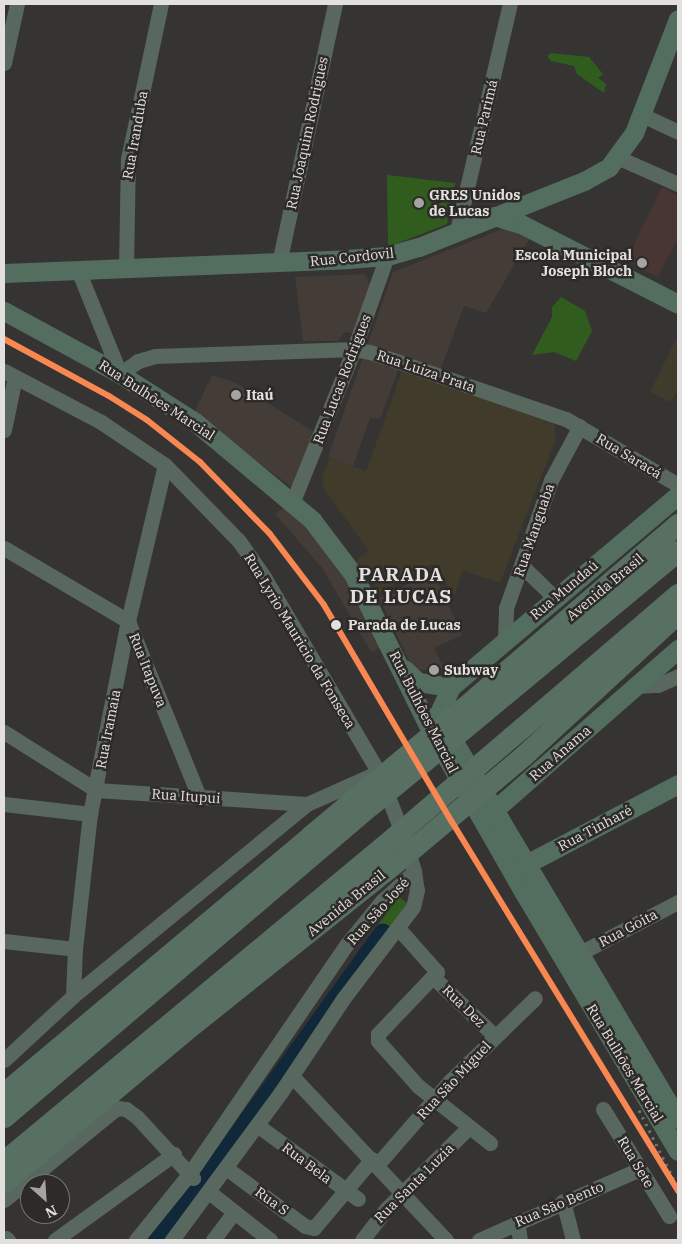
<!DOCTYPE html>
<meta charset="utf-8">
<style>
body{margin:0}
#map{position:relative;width:682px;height:1244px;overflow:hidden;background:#363433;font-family:"IBM Plex Serif",serif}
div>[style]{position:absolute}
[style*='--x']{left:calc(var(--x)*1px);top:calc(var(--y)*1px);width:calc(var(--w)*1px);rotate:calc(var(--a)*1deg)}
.built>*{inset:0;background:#443c36}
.industrial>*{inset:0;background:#413b2b}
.education>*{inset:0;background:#483635}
.green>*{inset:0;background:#305d1e;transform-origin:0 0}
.river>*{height:18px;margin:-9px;padding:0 9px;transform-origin:9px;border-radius:9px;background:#102839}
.minor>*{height:15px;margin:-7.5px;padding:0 7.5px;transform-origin:7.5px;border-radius:7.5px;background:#59685f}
.major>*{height:19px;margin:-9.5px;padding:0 9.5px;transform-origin:9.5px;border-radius:9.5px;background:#536d5f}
.highway>*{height:21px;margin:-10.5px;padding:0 10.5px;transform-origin:10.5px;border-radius:10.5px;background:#577062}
.rail>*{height:3px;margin-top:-1.5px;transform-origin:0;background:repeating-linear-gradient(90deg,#6a746e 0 2.5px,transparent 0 7.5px)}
.highway-bridge>*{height:21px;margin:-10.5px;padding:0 10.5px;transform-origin:10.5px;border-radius:10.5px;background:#577062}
.rail-1>*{height:6px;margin:-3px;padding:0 3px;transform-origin:3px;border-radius:3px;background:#f88751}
.dots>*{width:14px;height:14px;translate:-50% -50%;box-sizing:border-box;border:2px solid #2d2a28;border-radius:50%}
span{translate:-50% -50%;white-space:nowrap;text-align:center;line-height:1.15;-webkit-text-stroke:5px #2d2a28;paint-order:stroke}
.street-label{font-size:14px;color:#e3e1df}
.poi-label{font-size:14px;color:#e3e1df;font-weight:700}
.left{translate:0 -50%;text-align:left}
.right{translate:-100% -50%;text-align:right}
.stop-label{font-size:14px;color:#e3e1df;font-weight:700}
.district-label{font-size:19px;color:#e3e1df;font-weight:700;letter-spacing:1px}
.frame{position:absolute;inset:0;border:5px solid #e3e1df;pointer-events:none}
.north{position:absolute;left:20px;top:1174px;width:50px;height:50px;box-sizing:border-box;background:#2d2a28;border:1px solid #767371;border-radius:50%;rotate:154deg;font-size:14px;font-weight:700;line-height:20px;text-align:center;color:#e3e1df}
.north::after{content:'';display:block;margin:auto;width:18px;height:22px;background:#a6a4a3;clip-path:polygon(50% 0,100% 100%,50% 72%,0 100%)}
</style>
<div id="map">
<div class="built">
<div style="clip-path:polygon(508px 227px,529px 239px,486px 313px,464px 306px,441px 368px,399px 368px,380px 419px,370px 418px,353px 466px,328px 457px,393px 272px)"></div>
<div style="clip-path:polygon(364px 274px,371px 285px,352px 333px,345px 332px,338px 341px,303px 341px,295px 277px)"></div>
<div style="clip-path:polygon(212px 375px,236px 383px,314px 432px,293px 488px,193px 415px)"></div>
<div style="clip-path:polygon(289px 504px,326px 547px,387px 644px,371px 652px,323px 569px,275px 514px)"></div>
<div style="clip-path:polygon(433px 572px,462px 635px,434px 648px,445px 671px,413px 669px,379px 598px)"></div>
</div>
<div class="industrial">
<div style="clip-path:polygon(678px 335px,678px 391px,670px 402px,650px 392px)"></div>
<div style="clip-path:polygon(402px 371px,555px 423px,555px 441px,500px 583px,462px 570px,455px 595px,431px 564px,380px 592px,356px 560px,369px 551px,323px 488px,322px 476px,330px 457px,366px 472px)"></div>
</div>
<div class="education">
<div style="clip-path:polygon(662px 187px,678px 196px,678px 238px,658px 277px,626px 260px)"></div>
</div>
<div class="green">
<div style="clip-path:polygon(551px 53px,589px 57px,603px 74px,598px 78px,606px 84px,604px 93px,577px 74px,574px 66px,551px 61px,547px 56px)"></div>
<div style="clip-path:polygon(387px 175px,455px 183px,447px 224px,388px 247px)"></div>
<div style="clip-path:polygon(561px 297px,585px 311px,592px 331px,576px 361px,554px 352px,532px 355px,552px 317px,552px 307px)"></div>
<div style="left:399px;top:897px;width:15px;height:33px;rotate:37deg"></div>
</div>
<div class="river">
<div style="--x:151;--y:1240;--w:96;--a:-49.2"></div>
<div style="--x:214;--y:1167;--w:289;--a:-54.2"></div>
</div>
<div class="minor">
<div style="--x:4;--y:63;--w:60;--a:-77.6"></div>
<div style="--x:642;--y:115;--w:40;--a:25"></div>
<div style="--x:619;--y:158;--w:64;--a:23.8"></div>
<div style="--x:457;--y:231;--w:233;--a:-76.9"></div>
<div style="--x:279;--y:263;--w:265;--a:-77.8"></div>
<div style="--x:126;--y:269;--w:110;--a:-89"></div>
<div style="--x:128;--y:159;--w:158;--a:-78"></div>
<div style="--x:78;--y:270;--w:112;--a:68"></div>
<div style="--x:120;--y:374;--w:22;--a:-36"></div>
<div style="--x:138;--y:361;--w:18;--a:-16"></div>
<div style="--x:155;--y:356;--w:199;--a:-2"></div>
<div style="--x:354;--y:349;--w:16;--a:11"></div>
<div style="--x:370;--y:352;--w:207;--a:18.9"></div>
<div style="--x:566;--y:419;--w:130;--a:30.5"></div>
<div style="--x:4;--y:371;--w:110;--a:27.7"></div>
<div style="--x:101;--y:422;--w:77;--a:33.9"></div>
<div style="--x:165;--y:465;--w:106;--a:45.8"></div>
<div style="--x:239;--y:541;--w:44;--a:55.2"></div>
<div style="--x:264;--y:577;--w:225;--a:59.6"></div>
<div style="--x:378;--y:771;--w:69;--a:68.7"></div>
<div style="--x:403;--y:835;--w:39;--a:73"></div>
<div style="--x:414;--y:872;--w:18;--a:81"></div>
<div style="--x:417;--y:890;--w:17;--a:103"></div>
<div style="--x:413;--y:907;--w:116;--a:127.3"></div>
<div style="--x:343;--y:999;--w:112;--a:123.7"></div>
<div style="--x:281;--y:1092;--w:184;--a:126.4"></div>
<div style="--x:4;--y:430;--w:54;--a:-78.3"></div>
<div style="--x:293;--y:501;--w:164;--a:-68.1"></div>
<div style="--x:354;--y:349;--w:99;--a:-70.5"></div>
<div style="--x:4;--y:548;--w:144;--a:30.5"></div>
<div style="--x:128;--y:621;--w:190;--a:68"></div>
<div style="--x:522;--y:566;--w:46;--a:44.1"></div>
<div style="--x:505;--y:639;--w:31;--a:-88"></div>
<div style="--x:506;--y:608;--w:136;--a:-70.6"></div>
<div style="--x:551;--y:480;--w:61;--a:-61.8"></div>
<div style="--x:636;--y:686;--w:22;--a:-3"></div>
<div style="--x:658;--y:685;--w:22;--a:-24"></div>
<div style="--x:4;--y:732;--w:109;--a:32.2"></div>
<div style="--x:96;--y:790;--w:211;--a:3.8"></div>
<div style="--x:307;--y:804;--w:71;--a:-24"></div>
<div style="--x:4;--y:804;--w:87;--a:6.6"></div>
<div style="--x:398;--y:928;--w:59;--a:48.4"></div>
<div style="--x:437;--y:972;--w:86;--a:133.6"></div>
<div style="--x:378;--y:1034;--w:7;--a:90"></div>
<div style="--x:378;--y:1041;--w:60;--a:48.4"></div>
<div style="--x:418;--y:1086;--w:92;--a:38.4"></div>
<div style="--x:4;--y:941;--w:71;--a:6.4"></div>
<div style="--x:578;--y:954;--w:113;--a:-27.5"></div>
<div style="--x:433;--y:977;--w:86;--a:43.6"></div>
<div style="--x:73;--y:996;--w:47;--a:-87.6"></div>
<div style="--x:75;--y:949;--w:136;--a:-83.7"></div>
<div style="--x:90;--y:814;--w:197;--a:-78.9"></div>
<div style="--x:128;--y:621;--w:160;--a:-76.7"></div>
<div style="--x:4;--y:1060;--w:94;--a:-42.8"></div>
<div style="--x:73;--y:996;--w:303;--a:-39.4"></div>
<div style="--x:292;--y:1076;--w:225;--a:46.8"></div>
<div style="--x:603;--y:1109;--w:126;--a:58.3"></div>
<div style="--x:257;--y:1125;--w:125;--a:36.2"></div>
<div style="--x:377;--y:1165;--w:113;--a:-49"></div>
<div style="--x:451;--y:1080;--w:117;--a:-44.3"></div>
<div style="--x:226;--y:1168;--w:98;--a:36.3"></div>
<div style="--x:305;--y:1226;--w:9;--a:13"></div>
<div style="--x:314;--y:1228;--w:90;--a:-50"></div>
<div style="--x:209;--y:1192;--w:78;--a:38.2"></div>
<div style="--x:4;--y:1200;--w:146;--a:-39.2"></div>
<div style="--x:117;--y:1108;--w:9;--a:6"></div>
<div style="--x:126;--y:1109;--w:14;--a:36"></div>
<div style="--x:137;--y:1117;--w:83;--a:47.4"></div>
<div style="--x:563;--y:1201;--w:40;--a:75.6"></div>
<div style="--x:517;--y:1221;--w:19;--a:81"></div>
<div style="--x:6;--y:1238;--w:3;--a:45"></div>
<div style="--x:55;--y:1240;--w:147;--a:-35.9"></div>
<div style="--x:136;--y:1240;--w:86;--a:-51.1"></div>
<div style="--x:190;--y:1173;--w:278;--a:-55.6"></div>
<div style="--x:347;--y:944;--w:55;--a:-50.9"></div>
<div style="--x:382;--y:901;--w:43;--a:-42.2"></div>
<div style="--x:213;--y:1240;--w:35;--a:-53"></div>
<div style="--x:362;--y:1240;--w:41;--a:-52"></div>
<div style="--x:387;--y:1208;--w:114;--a:-44.6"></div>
<div style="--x:479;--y:1240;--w:176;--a:-23.8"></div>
</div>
<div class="major">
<div style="--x:494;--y:216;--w:28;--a:17"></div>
<div style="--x:521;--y:224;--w:176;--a:27"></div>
<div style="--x:4;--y:273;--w:343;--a:-2.3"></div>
<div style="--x:347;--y:259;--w:40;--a:-4.3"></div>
<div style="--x:387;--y:256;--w:33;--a:-16"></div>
<div style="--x:419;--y:247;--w:178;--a:-21.8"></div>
<div style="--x:584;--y:181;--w:29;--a:-29"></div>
<div style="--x:609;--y:167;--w:42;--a:-53.7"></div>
<div style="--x:634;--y:133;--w:122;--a:-68.9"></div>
<div style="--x:4;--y:311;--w:132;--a:28.5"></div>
<div style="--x:120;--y:374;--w:89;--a:32.6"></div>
<div style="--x:195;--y:422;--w:153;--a:39.9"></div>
<div style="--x:312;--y:520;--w:68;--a:52.8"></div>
<div style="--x:353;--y:574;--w:166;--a:63.6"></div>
<div style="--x:427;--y:723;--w:196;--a:60.3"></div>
<div style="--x:524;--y:893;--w:300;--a:59.2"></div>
<div style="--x:678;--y:495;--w:297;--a:139.8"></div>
<div style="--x:451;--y:687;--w:31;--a:115"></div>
<div style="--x:438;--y:715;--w:470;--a:59.3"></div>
<div style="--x:404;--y:669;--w:19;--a:43"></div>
<div style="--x:418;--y:682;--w:33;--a:9"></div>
<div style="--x:485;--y:818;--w:257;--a:-41.2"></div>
<div style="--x:515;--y:870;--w:184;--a:-27.8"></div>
</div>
<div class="highway">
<div style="--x:477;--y:696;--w:265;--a:-40.6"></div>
<div style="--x:485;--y:711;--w:251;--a:-39.7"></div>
<div style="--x:511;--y:737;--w:220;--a:-40.6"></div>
<div style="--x:523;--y:756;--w:209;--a:-42.7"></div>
<div style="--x:4;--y:1093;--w:401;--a:-40"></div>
<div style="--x:4;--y:1117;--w:482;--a:-40.4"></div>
<div style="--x:4;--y:1161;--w:508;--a:-39.73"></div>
<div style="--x:4;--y:1182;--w:245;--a:-39.9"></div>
<div style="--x:192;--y:1025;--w:273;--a:-38.6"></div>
</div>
<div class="rail">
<div style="--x:639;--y:1110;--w:87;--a:63.4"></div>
</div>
<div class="highway-bridge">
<div style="--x:371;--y:805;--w:148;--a:-39.5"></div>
<div style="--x:311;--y:835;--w:217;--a:-39.9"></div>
<div style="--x:395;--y:836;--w:153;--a:-40.5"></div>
<div style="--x:405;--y:855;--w:154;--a:-40"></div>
</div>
<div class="rail-1">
<div style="--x:4;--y:339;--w:119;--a:28.5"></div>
<div style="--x:109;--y:396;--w:45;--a:32.3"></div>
<div style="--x:147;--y:420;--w:68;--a:38.4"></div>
<div style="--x:200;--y:462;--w:100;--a:45.8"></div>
<div style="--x:270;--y:534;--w:89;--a:52.7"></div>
<div style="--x:324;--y:605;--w:252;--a:59.5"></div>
<div style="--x:452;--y:822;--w:433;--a:58.5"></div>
</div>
<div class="dots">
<div style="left:419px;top:203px;background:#a6a4a3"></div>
<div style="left:642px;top:263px;background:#a6a4a3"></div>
<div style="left:236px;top:395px;background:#a6a4a3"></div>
<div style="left:336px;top:625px;background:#e3e1df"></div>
<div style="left:434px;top:670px;background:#a6a4a3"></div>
</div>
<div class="street-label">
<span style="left:484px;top:117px;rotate:-77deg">Rua Parimá</span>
<span style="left:307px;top:133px;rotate:-78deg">Rua Joaquim Rodrigues</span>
<span style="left:135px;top:135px;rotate:-80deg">Rua Iranduba</span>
<span style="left:352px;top:257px;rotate:-6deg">Rua Cordovil</span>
<span style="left:426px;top:371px;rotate:19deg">Rua Luiza Prata</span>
<span style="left:342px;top:379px;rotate:-69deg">Rua Lucas Rodrigues</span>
<span style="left:157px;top:400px;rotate:33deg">Rua Bulhões Marcial</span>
<span style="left:629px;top:456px;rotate:31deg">Rua Saracá</span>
<span style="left:534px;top:530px;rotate:-71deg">Rua Manguaba</span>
<span style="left:605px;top:587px;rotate:-40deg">Avenida Brasil</span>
<span style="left:564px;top:590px;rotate:-40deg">Rua Mundaú</span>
<span style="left:300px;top:641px;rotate:59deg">Rua Lyrio Mauricio da Fonseca</span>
<span style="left:148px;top:670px;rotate:68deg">Rua Itapuva</span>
<span style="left:424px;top:712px;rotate:63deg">Rua Bulhões Marcial</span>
<span style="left:108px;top:729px;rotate:-79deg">Rua Iramaia</span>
<span style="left:560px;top:753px;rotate:-41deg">Rua Anama</span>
<span style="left:186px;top:796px;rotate:4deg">Rua Itupui</span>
<span style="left:595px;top:828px;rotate:-28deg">Rua Tinharé</span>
<span style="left:346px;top:903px;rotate:-39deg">Avenida Brasil</span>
<span style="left:378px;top:911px;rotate:-48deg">Rua São José</span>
<span style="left:628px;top:928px;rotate:-28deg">Rua Goita</span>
<span style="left:464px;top:1006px;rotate:44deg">Rua Dez</span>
<span style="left:625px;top:1063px;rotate:59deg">Rua Bulhões Marcial</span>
<span style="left:454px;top:1080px;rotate:-47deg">Rua São Miguel</span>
<span style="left:636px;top:1162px;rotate:59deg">Rua Sete</span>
<span style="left:307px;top:1163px;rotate:37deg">Rua Bela</span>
<span style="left:414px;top:1183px;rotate:-45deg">Rua Santa Luzia</span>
<span style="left:272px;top:1201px;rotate:36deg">Rua S</span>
<span style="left:559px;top:1204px;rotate:-23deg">Rua São Bento</span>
</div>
<div class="poi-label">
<span class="left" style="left:429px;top:203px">GRES Unidos<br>de Lucas</span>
<span class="right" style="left:632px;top:263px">Escola Municipal<br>Joseph Bloch</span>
<span class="left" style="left:246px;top:395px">Itaú</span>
<span class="left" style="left:444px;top:670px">Subway</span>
</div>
<div class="stop-label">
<span class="left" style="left:348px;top:625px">Parada de Lucas</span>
</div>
<div class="district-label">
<span style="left:401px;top:586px">PARADA<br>DE LUCAS</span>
</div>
<div class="frame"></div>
<div class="north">N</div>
</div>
